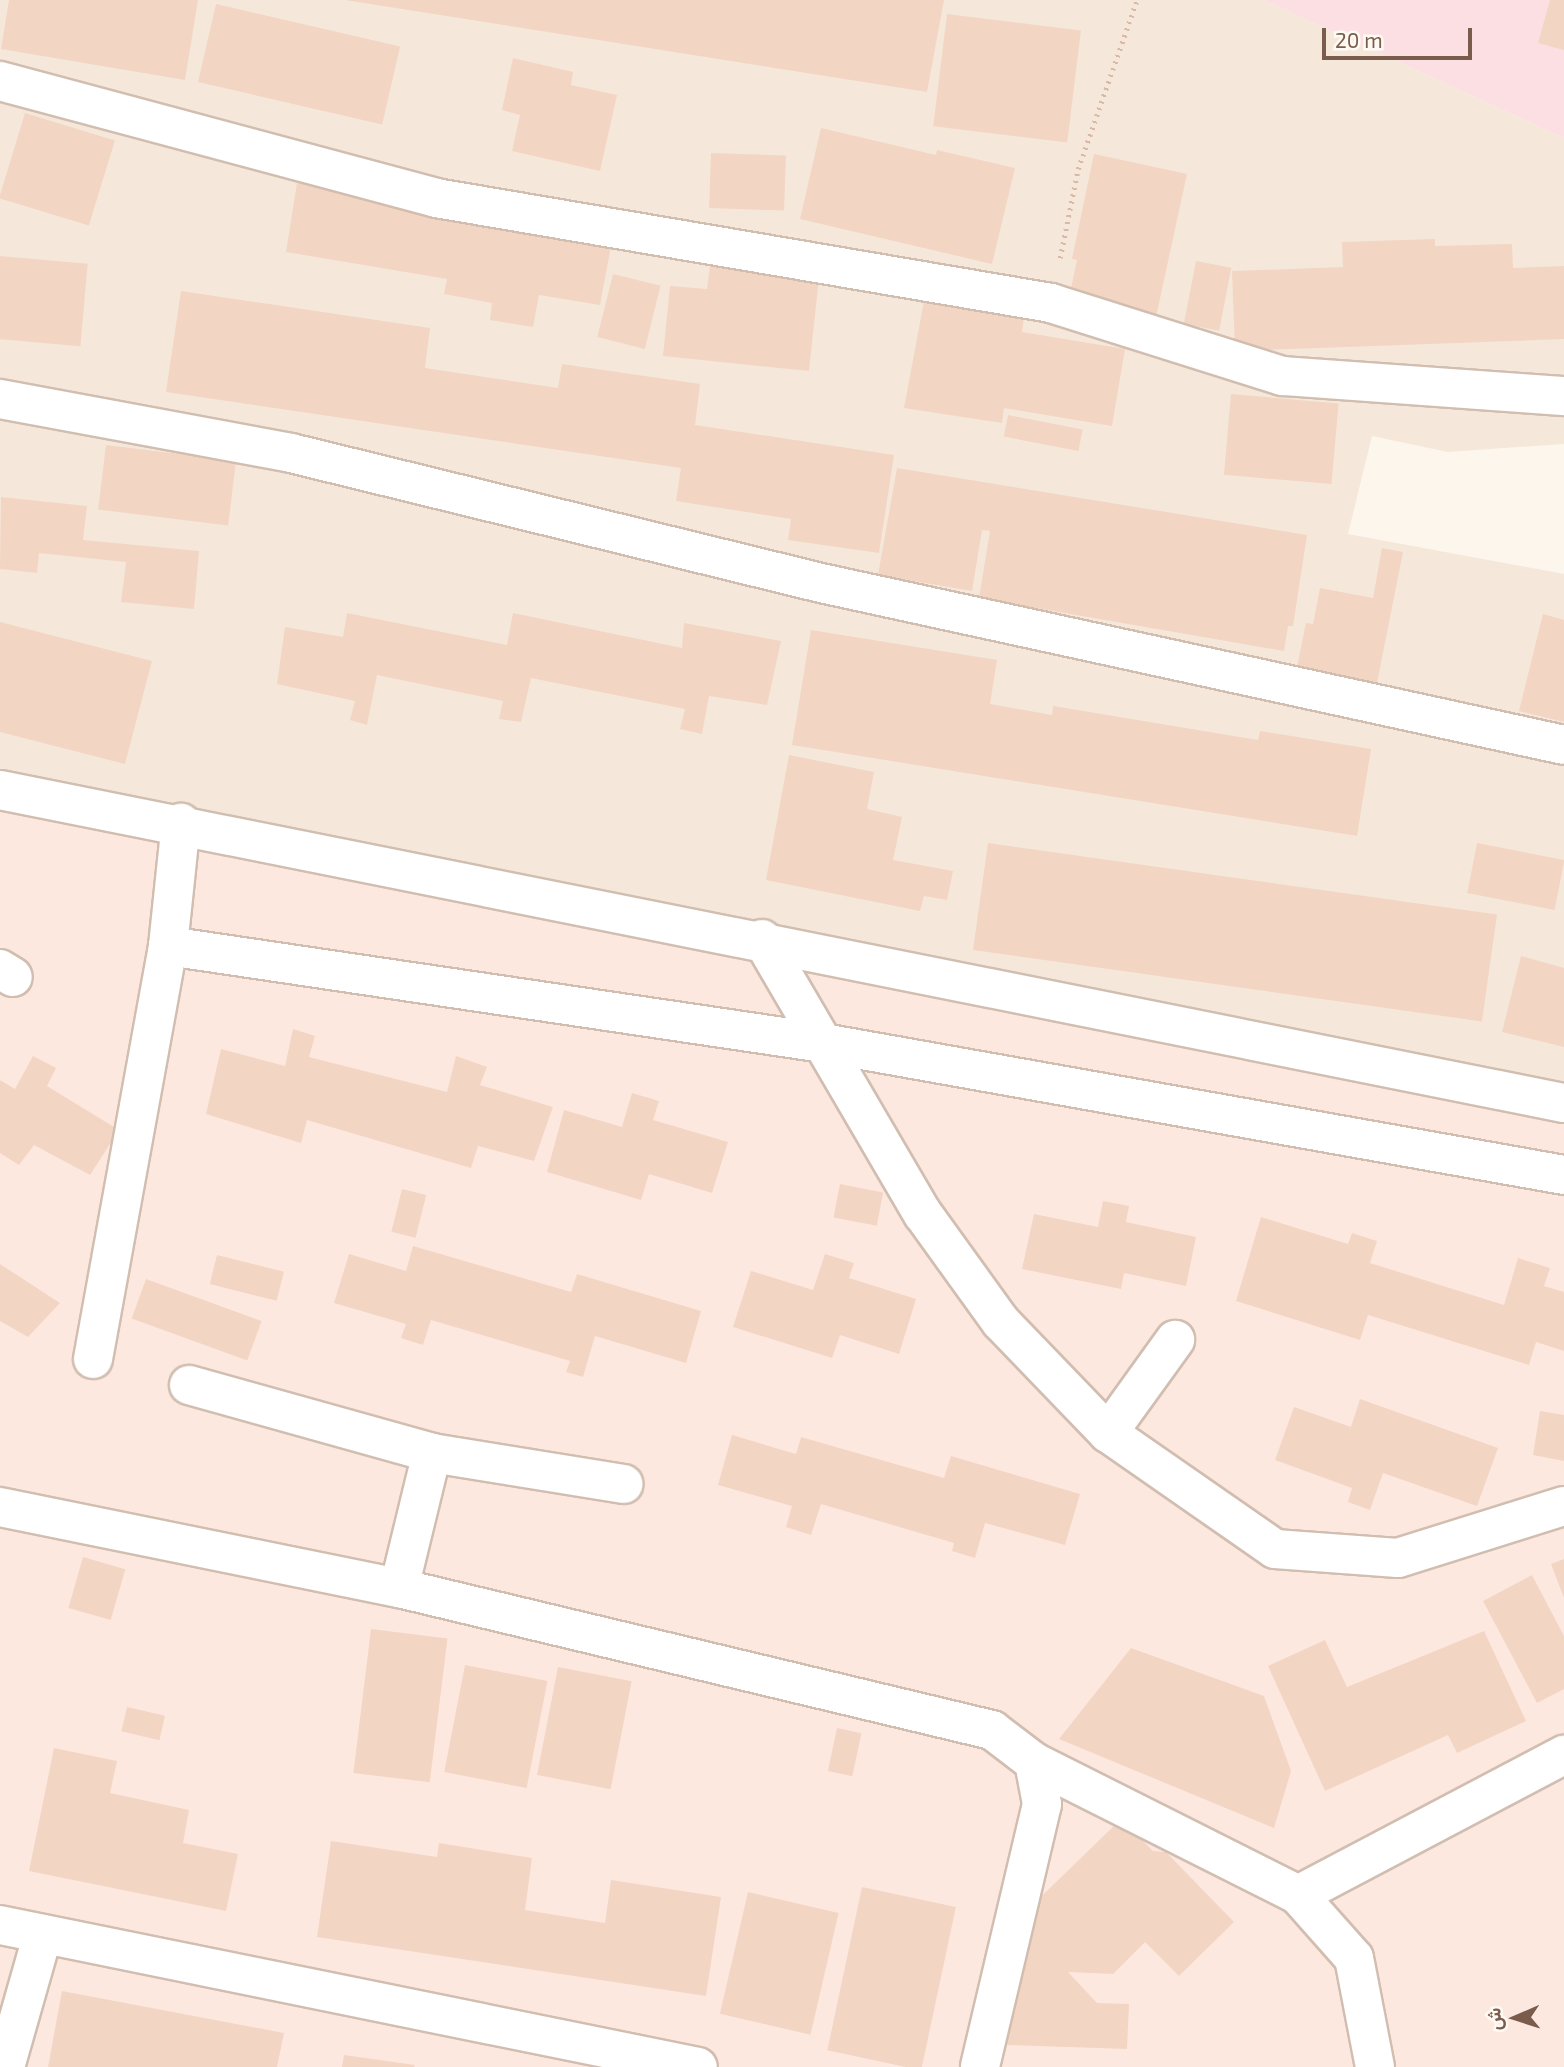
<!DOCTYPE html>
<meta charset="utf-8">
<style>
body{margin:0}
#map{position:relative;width:1564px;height:2067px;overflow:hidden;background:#fdf6ec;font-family:"Exo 2",Vazirmatn,sans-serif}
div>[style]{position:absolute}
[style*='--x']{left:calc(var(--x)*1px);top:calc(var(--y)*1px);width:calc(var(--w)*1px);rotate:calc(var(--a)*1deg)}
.residential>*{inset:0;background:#f5e8da}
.commercial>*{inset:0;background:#fde8e0}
.medical>*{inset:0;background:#fbdfe3}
.building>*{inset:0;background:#f3d5c3;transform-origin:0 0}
.path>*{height:4.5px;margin-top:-2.25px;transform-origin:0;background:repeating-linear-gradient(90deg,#d9b8a5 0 2px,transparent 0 7px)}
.roads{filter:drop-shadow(2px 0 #d1beb0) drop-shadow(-2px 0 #d1beb0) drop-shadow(0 2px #d1beb0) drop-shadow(0 -2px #d1beb0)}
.minor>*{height:38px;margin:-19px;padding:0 19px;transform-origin:19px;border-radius:19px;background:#fff}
span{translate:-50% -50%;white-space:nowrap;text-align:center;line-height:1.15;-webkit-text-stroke:5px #fffaf3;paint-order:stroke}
.north{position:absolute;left:1480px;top:1983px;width:70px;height:70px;-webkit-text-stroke:5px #fffaf3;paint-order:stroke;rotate:267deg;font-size:19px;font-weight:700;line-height:28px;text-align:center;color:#7a5c4d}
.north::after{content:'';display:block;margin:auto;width:24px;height:32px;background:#7a5c4d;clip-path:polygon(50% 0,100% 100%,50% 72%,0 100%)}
.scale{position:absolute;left:1322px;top:28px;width:150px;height:32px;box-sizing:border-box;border:4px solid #7a5c4d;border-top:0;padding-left:9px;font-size:21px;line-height:24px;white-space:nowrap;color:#7a5c4d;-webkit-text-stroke:5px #fffaf3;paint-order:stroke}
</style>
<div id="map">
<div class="residential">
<div style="clip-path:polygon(0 0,1264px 0,1564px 138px,1564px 444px,1448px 452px,1372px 436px,1348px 534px,1564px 574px,1564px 1536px,0 1527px)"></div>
</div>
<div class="commercial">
<div style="clip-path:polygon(0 773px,1564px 1089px,1564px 2067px,0 2067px)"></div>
</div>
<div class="medical">
<div style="clip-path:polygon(1264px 0,1564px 0,1564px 138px)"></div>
</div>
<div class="building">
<div style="clip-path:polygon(9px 0,198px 0,185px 80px,1px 49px)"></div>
<div style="clip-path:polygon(345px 0,944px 0,927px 92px)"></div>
<div style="clip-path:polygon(1550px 0,1564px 0,1564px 50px,1538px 43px)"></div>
<div style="left:216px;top:4px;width:189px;height:80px;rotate:13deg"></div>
<div style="left:947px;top:14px;width:135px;height:113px;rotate:7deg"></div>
<div style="clip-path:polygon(513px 58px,573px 72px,571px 85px,617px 95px,600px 171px,512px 151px,520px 115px,502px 110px)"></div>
<div style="left:25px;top:113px;width:94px;height:89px;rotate:17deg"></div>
<div style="clip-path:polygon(821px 128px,936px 155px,937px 150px,1015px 168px,992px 264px,800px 219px)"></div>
<div style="left:711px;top:153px;width:75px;height:55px;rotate:2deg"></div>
<div style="clip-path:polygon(1094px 154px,1187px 174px,1156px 317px,1069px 298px,1077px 260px,1072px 259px)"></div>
<div style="clip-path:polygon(297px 183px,529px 221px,611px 246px,600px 305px,539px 295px,533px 327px,490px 320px,492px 303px,444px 294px,447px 279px,286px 252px)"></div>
<div style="clip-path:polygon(1435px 239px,1435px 246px,1512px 244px,1513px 268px,1564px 266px,1564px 339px,1235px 351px,1232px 271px,1343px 267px,1342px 242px)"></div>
<div style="left:0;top:256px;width:88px;height:83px;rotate:5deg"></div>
<div style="left:1196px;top:261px;width:36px;height:64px;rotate:11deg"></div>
<div style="clip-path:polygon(710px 266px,819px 278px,809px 371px,663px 356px,670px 286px,707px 289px)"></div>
<div style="left:613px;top:274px;width:49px;height:65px;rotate:14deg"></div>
<div style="clip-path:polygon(181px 291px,430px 328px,425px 368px,558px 388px,562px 364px,700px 384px,695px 425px,894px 455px,879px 553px,788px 540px,791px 519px,676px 501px,681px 468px,166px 392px)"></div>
<div style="clip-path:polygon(924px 301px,1024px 317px,1022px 332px,1125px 349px,1112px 426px,1004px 408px,1002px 423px,904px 408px)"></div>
<div style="left:1231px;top:394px;width:108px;height:81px;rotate:5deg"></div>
<div style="left:1008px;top:415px;width:76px;height:22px;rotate:11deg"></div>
<div style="left:106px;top:445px;width:131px;height:65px;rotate:7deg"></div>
<div style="clip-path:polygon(897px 468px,1307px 535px,1293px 626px,1288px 626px,1284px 651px,979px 598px,990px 531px,982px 530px,972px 591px,878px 575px)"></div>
<div style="clip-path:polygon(1px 497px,87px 506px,83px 540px,199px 551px,194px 609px,121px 602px,126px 562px,39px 553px,37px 573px,0 569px)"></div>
<div style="clip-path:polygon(1382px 548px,1403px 552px,1377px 683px,1297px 667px,1306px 623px,1313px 624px,1320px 588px,1373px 598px)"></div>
<div style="clip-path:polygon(347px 613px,507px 645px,513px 613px,682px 648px,684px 623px,781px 641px,767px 705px,709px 696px,702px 734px,680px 729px,685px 709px,531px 678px,521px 722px,499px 719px,503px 701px,377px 675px,367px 725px,350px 720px,355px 701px,277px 684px,285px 627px,343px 637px)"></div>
<div style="clip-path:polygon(1543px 614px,1564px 620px,1564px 722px,1519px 711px)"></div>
<div style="clip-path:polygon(0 622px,152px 661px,125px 764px,0 732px)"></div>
<div style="clip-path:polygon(811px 630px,997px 660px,990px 704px,1052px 715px,1053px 706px,1258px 740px,1260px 731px,1371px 749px,1357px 836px,792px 745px)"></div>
<div style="clip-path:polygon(789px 755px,874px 772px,867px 809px,902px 817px,893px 860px,953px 871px,947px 900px,924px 896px,920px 911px,766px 880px)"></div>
<div style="left:988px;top:843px;width:514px;height:108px;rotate:8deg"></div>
<div style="left:1477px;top:843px;width:89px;height:51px;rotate:11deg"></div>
<div style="clip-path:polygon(1521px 956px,1564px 968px,1564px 1047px,1502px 1032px)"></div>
<div style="clip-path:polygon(293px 1029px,315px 1036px,309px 1057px,447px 1092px,456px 1056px,487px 1067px,480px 1085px,553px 1107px,534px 1161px,478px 1146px,471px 1168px,307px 1120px,301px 1143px,206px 1114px,221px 1049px,285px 1066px)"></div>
<div style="clip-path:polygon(33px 1056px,56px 1068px,47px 1086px,119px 1130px,90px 1175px,34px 1145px,19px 1165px,0 1153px,0 1080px,15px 1089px)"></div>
<div style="clip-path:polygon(632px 1093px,659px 1101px,653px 1120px,728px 1142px,712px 1193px,649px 1174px,641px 1200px,547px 1172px,564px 1110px,622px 1127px)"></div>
<div style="left:840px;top:1184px;width:44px;height:34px;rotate:11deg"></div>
<div style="left:402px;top:1189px;width:25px;height:44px;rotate:14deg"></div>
<div style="clip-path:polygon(1103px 1201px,1129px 1206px,1126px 1222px,1196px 1237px,1186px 1286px,1124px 1273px,1121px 1289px,1022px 1269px,1034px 1214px,1098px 1227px)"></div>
<div style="clip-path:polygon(1261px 1217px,1348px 1244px,1352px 1233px,1377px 1241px,1370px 1263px,1504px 1305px,1518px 1258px,1550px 1268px,1544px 1286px,1564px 1292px,1564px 1351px,1536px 1342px,1529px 1365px,1368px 1315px,1360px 1340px,1236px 1301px)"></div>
<div style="clip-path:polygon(413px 1246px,571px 1292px,577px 1274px,701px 1311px,686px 1363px,595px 1336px,583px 1377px,566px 1372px,570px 1361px,431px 1320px,423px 1345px,401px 1338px,406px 1324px,334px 1303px,349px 1254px,406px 1271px)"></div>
<div style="clip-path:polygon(825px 1254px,854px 1263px,849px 1278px,916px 1299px,899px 1354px,840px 1335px,832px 1358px,733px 1327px,751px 1271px,813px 1290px)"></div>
<div style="left:217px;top:1255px;width:69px;height:30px;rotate:14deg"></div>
<div style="clip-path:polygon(0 1264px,60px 1303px,28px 1337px,0 1321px)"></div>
<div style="left:146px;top:1279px;width:123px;height:42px;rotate:20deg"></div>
<div style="clip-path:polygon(1360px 1399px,1498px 1448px,1477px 1506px,1383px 1473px,1370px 1510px,1348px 1502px,1352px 1488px,1275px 1460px,1294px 1407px,1351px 1427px)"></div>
<div style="clip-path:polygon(1540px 1411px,1564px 1415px,1564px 1461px,1533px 1455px)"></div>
<div style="clip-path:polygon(732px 1435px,796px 1454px,801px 1437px,944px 1478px,951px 1456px,1080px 1494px,1065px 1545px,985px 1523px,975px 1558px,952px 1551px,954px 1543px,821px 1504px,811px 1535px,786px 1527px,792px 1506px,718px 1485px)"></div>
<div style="left:83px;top:1557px;width:44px;height:53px;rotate:16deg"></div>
<div style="clip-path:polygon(1564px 1559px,1564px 1598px,1551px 1564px)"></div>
<div style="clip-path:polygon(1532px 1575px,1564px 1636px,1564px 1689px,1537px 1703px,1483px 1601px)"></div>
<div style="left:371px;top:1629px;width:77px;height:145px;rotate:7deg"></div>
<div style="clip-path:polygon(1484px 1631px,1526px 1721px,1457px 1753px,1448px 1735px,1325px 1791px,1268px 1666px,1325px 1640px,1347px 1687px)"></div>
<div style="clip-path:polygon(1131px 1648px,1264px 1696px,1291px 1771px,1274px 1828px,1059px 1739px)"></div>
<div style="left:465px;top:1665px;width:84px;height:109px;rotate:11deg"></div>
<div style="left:558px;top:1667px;width:75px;height:110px;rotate:11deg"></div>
<div style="left:127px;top:1707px;width:39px;height:25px;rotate:13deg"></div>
<div style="left:837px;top:1728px;width:25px;height:44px;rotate:12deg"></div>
<div style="clip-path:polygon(54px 1748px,117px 1761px,110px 1793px,189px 1810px,183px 1843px,238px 1854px,226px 1911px,29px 1871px)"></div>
<div style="clip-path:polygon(1121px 1819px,1153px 1851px,1166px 1852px,1234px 1922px,1179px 1976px,1145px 1942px,1113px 1974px,1068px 1972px,1097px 2003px,1129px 2004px,1127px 2049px,1007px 2045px,1020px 1917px)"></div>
<div style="clip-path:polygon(331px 1841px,437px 1857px,439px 1843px,532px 1858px,525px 1910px,605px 1923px,611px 1880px,721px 1897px,706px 1996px,317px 1937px)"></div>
<div style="left:862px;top:1887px;width:96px;height:167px;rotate:12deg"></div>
<div style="left:748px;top:1892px;width:93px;height:125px;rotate:13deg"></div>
<div style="clip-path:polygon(62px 1991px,284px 2033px,277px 2067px,48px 2067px)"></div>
<div style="clip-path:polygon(344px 2055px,415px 2065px,414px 2067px,342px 2067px)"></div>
</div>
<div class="path">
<div style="--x:1060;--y:258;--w:91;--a:-78.6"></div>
<div style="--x:1078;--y:169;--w:179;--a:-70.8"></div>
</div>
<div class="roads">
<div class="minor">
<div style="--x:0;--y:81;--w:451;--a:15"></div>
<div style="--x:436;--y:198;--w:624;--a:9.69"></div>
<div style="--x:1051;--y:303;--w:243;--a:17.5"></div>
<div style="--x:1283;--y:376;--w:282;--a:4.1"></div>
<div style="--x:0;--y:399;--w:296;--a:10.5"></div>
<div style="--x:291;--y:453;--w:546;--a:13.78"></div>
<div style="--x:821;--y:583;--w:760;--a:12.3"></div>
<div style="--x:0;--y:790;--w:1595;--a:11.32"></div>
<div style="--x:762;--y:939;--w:319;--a:59.7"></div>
<div style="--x:923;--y:1214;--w:133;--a:54.2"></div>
<div style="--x:1001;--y:1322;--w:154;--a:46.1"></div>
<div style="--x:1108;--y:1433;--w:203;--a:34.8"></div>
<div style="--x:1275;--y:1549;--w:123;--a:4.2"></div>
<div style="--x:1398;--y:1558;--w:174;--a:-17.4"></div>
<div style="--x:168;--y:946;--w:662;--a:8.42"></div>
<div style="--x:823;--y:1043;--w:753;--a:10.1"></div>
<div style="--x:0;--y:969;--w:15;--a:32"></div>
<div style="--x:93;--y:1359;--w:420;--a:-79.7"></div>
<div style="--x:168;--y:946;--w:124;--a:-84"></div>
<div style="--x:189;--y:1385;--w:252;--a:15.6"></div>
<div style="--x:432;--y:1453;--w:194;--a:9.2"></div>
<div style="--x:1108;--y:1433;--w:115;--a:-54.2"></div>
<div style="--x:0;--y:1507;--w:407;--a:11.5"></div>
<div style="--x:399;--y:1588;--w:610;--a:13.47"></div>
<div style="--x:992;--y:1730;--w:53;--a:37.3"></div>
<div style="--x:1034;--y:1762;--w:43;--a:79.2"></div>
<div style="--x:1042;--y:1804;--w:270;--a:103.3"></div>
<div style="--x:399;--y:1588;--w:139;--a:-76.3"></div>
<div style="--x:1034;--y:1762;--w:296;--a:26.7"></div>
<div style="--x:1298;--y:1895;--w:84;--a:48.4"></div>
<div style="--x:1354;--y:1958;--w:111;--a:79.1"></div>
<div style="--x:1298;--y:1895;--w:301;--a:-27.8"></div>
<div style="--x:0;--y:1925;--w:712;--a:11.5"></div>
<div style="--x:5;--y:2067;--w:138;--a:-74.1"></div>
</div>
</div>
<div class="north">ش</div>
<div class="scale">20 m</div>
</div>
